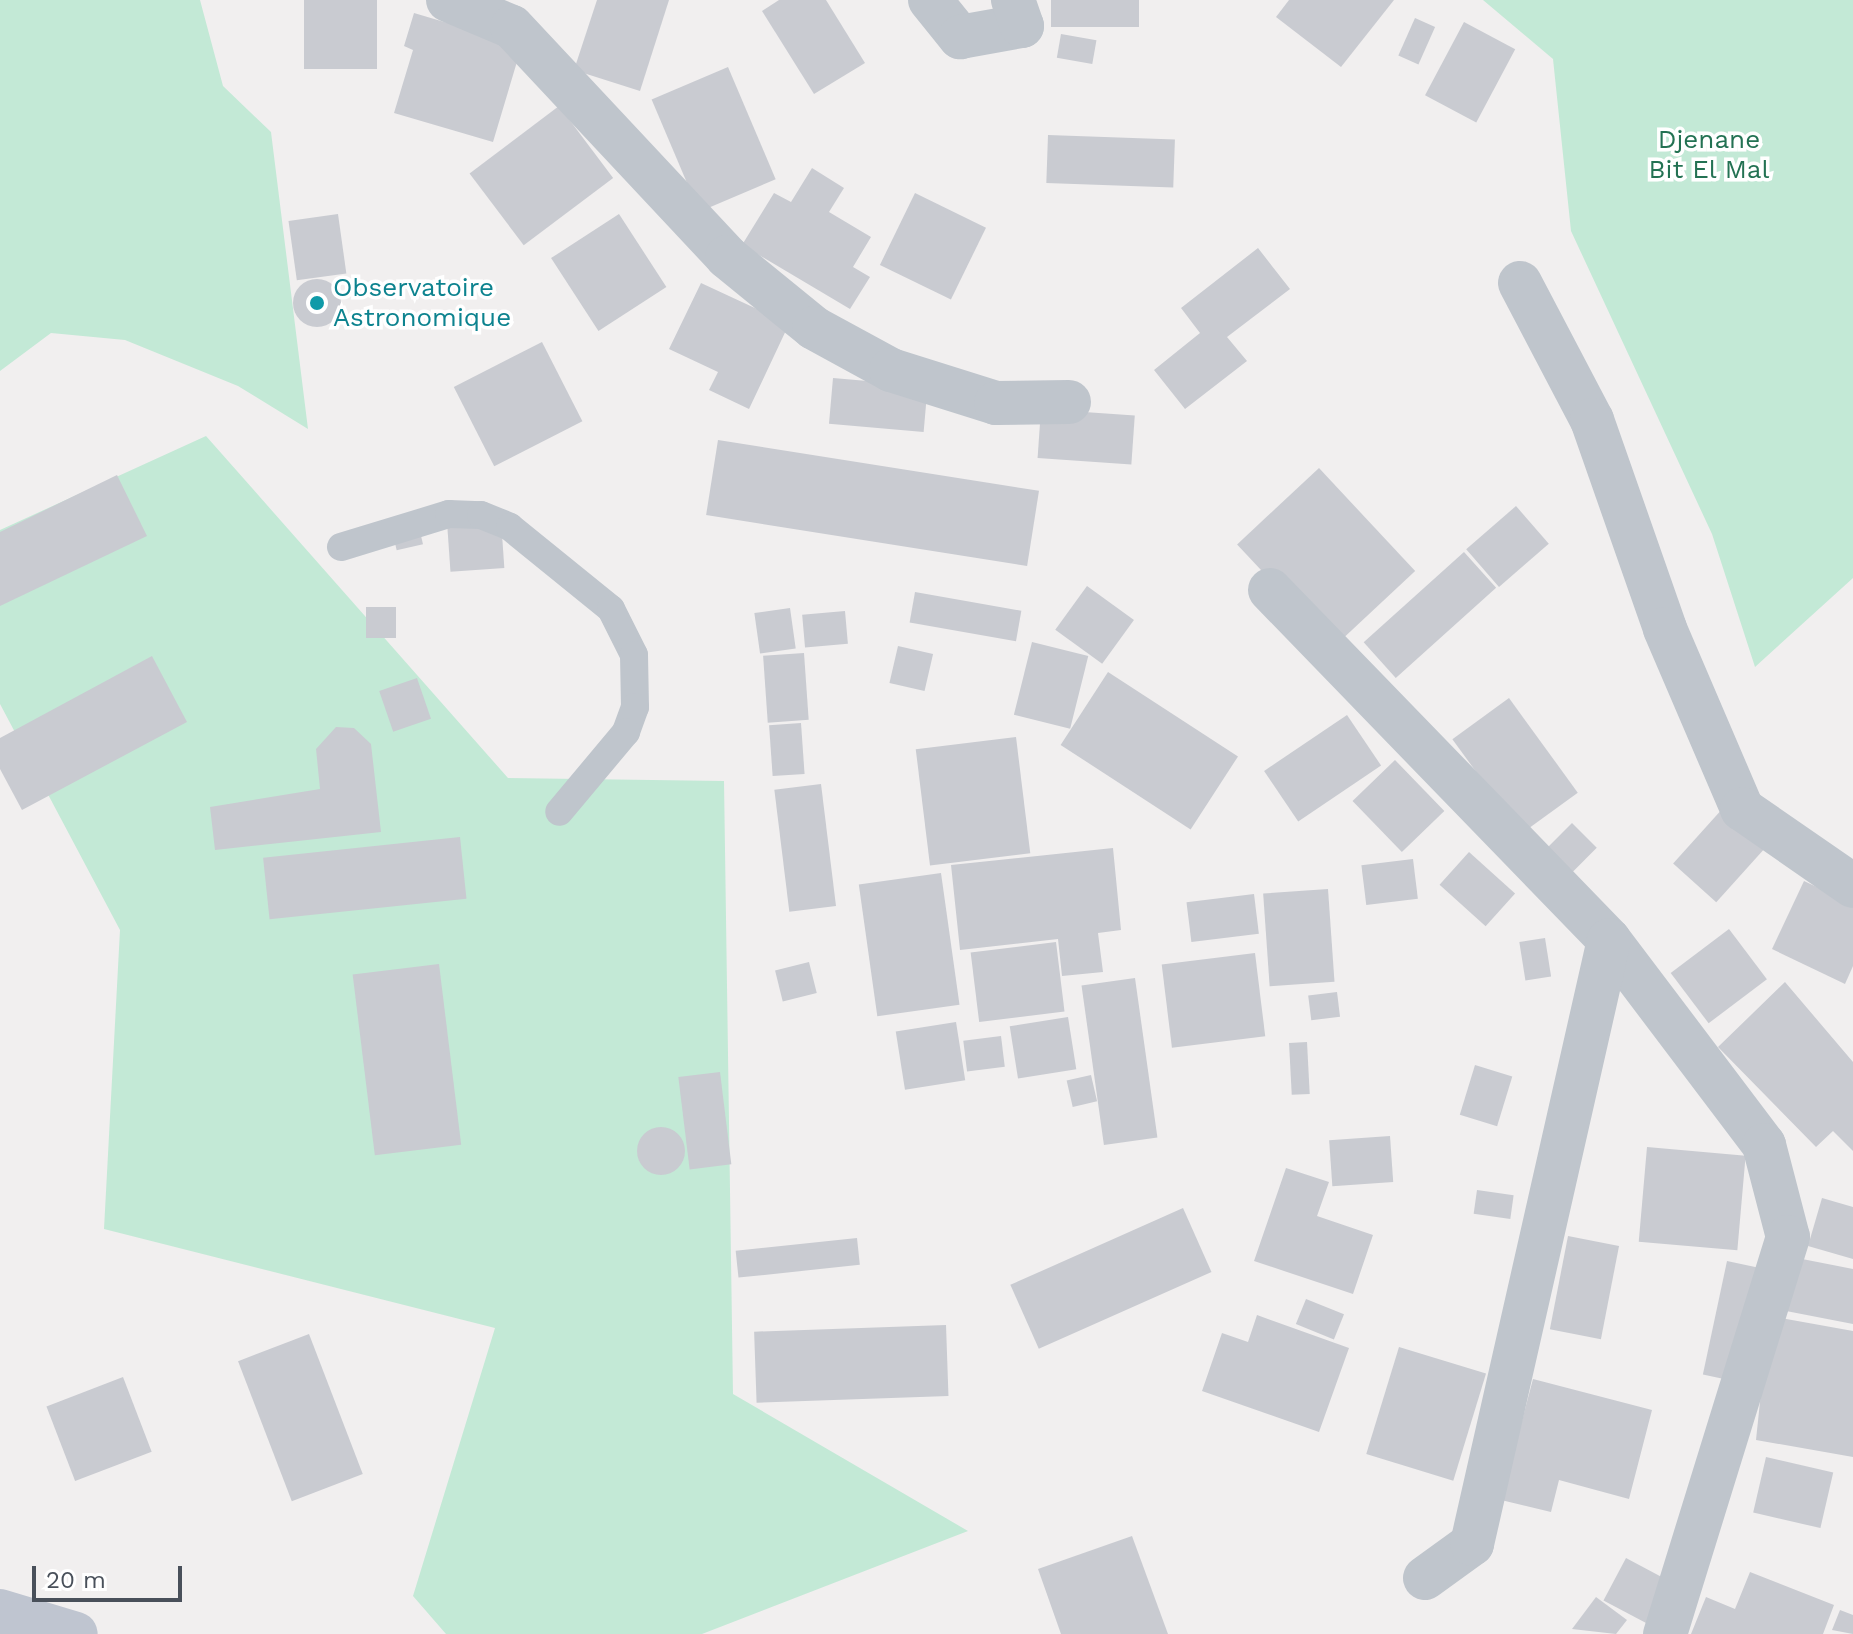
<!DOCTYPE html>
<style>
body{margin:0}
#map{position:relative;width:1853px;height:1634px;overflow:hidden;background:#f1efef;font-family:"Work Sans",sans-serif}
div>[style]{position:absolute}
[style*='--x']{left:calc(var(--x)*1px);top:calc(var(--y)*1px);width:calc(var(--w)*1px);rotate:calc(var(--a)*1deg)}
.green>*{inset:0;background:#c3e9d6}
.building>*{inset:0;background:#c9cbd1;transform-origin:0 0}
.round{border-radius:50%}
.lane>*{height:28px;margin:-14px;padding:0 14px;transform-origin:14px;border-radius:14px;background:#bfc5cc}
.street>*{height:44px;margin:-22px;padding:0 22px;transform-origin:22px;border-radius:22px;background:#bfc5cc}
.secondary>*{height:44px;margin:-22px;padding:0 22px;transform-origin:22px;border-radius:22px;background:#bfc5d0}
.dots>*{width:22px;height:22px;translate:-50% -50%;box-sizing:border-box;border:4px solid #fff;border-radius:50%}
span{translate:-50% -50%;white-space:nowrap;text-align:center;line-height:1.15;-webkit-text-stroke:7px #fff;paint-order:stroke}
.park-label{font-size:26px;color:#237253}
.culture-label{font-size:26px;color:#0d838f}
.left{translate:0 -50%;text-align:left}
.scale{position:absolute;left:32px;top:1566px;width:150px;height:36px;box-sizing:border-box;border:4px solid #49505a;border-top:0;padding-left:10px;font-size:24px;line-height:28px;white-space:nowrap;color:#49505a;-webkit-text-stroke:6px #fff;paint-order:stroke}
</style>
<div id="map">
<div class="green">
<div style="clip-path:polygon(0 0,200px 0,223px 86px,271px 132px,308px 429px,238px 386px,125px 340px,51px 333px,0 371px)"></div>
<div style="clip-path:polygon(1483px 0,1853px 0,1853px 578px,1755px 667px,1712px 534px,1571px 231px,1553px 59px)"></div>
<div style="clip-path:polygon(206px 436px,508px 778px,724px 781px,733px 1394px,968px 1531px,702px 1634px,446px 1634px,413px 1596px,495px 1328px,104px 1229px,120px 930px,0 704px,0 530px)"></div>
</div>
<div class="building">
<div style="left:304px;top:0;width:73px;height:69px"></div>
<div style="clip-path:polygon(597px 0,669px 0,640px 91px,574px 70px)"></div>
<div style="clip-path:polygon(779px 0,826px 0,865px 63px,814px 94px,762px 11px)"></div>
<div style="left:1051px;top:0;width:88px;height:27px"></div>
<div style="clip-path:polygon(1289px 0,1394px 0,1341px 67px,1276px 17px)"></div>
<div style="clip-path:polygon(414px 13px,522px 45px,493px 142px,394px 113px,413px 50px,404px 46px)"></div>
<div style="left:1415px;top:18px;width:22px;height:41px;rotate:24deg"></div>
<div style="left:1464px;top:22px;width:58px;height:83px;rotate:28deg"></div>
<div style="left:1061px;top:34px;width:36px;height:24px;rotate:10deg"></div>
<div style="left:728px;top:67px;width:122px;height:83px;rotate:67deg"></div>
<div style="left:559px;top:106px;width:90px;height:112px;rotate:53deg"></div>
<div style="left:1048px;top:135px;width:127px;height:48px;rotate:2deg"></div>
<div style="clip-path:polygon(812px 168px,844px 188px,829px 212px,871px 237px,853px 267px,870px 277px,850px 309px,742px 245px,774px 193px,791px 202px)"></div>
<div style="left:915px;top:193px;width:79px;height:80px;rotate:26deg"></div>
<div style="left:338px;top:214px;width:60px;height:50px;rotate:82deg"></div>
<div style="left:619px;top:214px;width:87px;height:81px;rotate:57deg"></div>
<div style="clip-path:polygon(1258px 248px,1290px 289px,1227px 337px,1247px 361px,1185px 409px,1154px 370px,1200px 333px,1181px 308px)"></div>
<div class="round" style="left:293px;top:279px;width:48px;height:48px"></div>
<div style="clip-path:polygon(701px 283px,789px 324px,749px 409px,709px 390px,718px 372px,669px 349px)"></div>
<div style="left:542px;top:342px;width:89px;height:99px;rotate:63deg"></div>
<div style="left:833px;top:378px;width:95px;height:46px;rotate:5deg"></div>
<div style="left:1041px;top:409px;width:94px;height:49px;rotate:4deg"></div>
<div style="left:718px;top:440px;width:325px;height:76px;rotate:9deg"></div>
<div style="left:1319px;top:468px;width:141px;height:112px;rotate:47deg"></div>
<div style="clip-path:polygon(117px 475px,147px 536px,0 606px,0 532px)"></div>
<div style="left:1516px;top:506px;width:50px;height:66px;rotate:49deg"></div>
<div style="left:416px;top:514px;width:31px;height:27px;rotate:77deg"></div>
<div style="left:501px;top:520px;width:48px;height:54px;rotate:86deg"></div>
<div style="left:1464px;top:552px;width:48px;height:135px;rotate:48deg"></div>
<div style="left:1087px;top:586px;width:58px;height:54px;rotate:36deg"></div>
<div style="left:915px;top:592px;width:108px;height:31px;rotate:10deg"></div>
<div style="left:366px;top:607px;width:30px;height:31px"></div>
<div style="left:790px;top:608px;width:41px;height:36px;rotate:82deg"></div>
<div style="left:845px;top:611px;width:33px;height:43px;rotate:85deg"></div>
<div style="left:1032px;top:642px;width:58px;height:75px;rotate:14deg"></div>
<div style="left:898px;top:646px;width:36px;height:38px;rotate:13deg"></div>
<div style="left:804px;top:653px;width:67px;height:41px;rotate:86deg"></div>
<div style="clip-path:polygon(152px 656px,187px 722px,22px 810px,0 769px,0 738px)"></div>
<div style="left:1108px;top:672px;width:155px;height:87px;rotate:33deg"></div>
<div style="left:417px;top:678px;width:43px;height:40px;rotate:71deg"></div>
<div style="left:1509px;top:698px;width:117px;height:70px;rotate:54deg"></div>
<div style="left:1347px;top:715px;width:61px;height:100px;rotate:56deg"></div>
<div style="left:801px;top:723px;width:51px;height:32px;rotate:86deg"></div>
<div style="clip-path:polygon(336px 727px,354px 728px,371px 744px,381px 832px,215px 850px,210px 807px,320px 789px,316px 749px)"></div>
<div style="left:1016px;top:737px;width:117px;height:101px;rotate:83deg"></div>
<div style="left:1395px;top:760px;width:71px;height:59px;rotate:46deg"></div>
<div style="left:821px;top:784px;width:123px;height:47px;rotate:83deg"></div>
<div style="left:1724px;top:807px;width:58px;height:76px;rotate:42deg"></div>
<div style="left:1572px;top:823px;width:35px;height:37px;rotate:45deg"></div>
<div style="left:460px;top:837px;width:62px;height:198px;rotate:84deg"></div>
<div style="clip-path:polygon(1113px 848px,1121px 930px,1098px 933px,1103px 972px,1062px 976px,1058px 939px,960px 950px,951px 865px)"></div>
<div style="left:1469px;top:852px;width:62px;height:44px;rotate:42deg"></div>
<div style="left:1413px;top:859px;width:40px;height:52px;rotate:83deg"></div>
<div style="left:941px;top:873px;width:133px;height:83px;rotate:82deg"></div>
<div style="clip-path:polygon(1804px 881px,1853px 904px,1853px 966px,1845px 984px,1772px 949px)"></div>
<div style="left:1328px;top:889px;width:93px;height:65px;rotate:86deg"></div>
<div style="left:1254px;top:894px;width:40px;height:68px;rotate:83deg"></div>
<div style="left:1729px;top:929px;width:63px;height:73px;rotate:53deg"></div>
<div style="left:1545px;top:938px;width:39px;height:26px;rotate:81deg"></div>
<div style="left:1056px;top:942px;width:70px;height:86px;rotate:83deg"></div>
<div style="left:1255px;top:953px;width:84px;height:94px;rotate:83deg"></div>
<div style="left:809px;top:962px;width:32px;height:35px;rotate:76deg"></div>
<div style="left:439px;top:964px;width:182px;height:87px;rotate:83deg"></div>
<div style="left:1135px;top:978px;width:161px;height:54px;rotate:82deg"></div>
<div style="clip-path:polygon(1785px 982px,1853px 1062px,1853px 1151px,1833px 1131px,1816px 1147px,1718px 1047px)"></div>
<div style="left:1337px;top:992px;width:25px;height:29px;rotate:83deg"></div>
<div style="left:1068px;top:1017px;width:53px;height:59px;rotate:81deg"></div>
<div style="left:956px;top:1022px;width:59px;height:61px;rotate:81deg"></div>
<div style="left:1001px;top:1036px;width:31px;height:38px;rotate:83deg"></div>
<div style="left:1307px;top:1042px;width:52px;height:18px;rotate:87deg"></div>
<div style="left:1475px;top:1065px;width:39px;height:52px;rotate:17deg"></div>
<div style="left:720px;top:1072px;width:93px;height:42px;rotate:83deg"></div>
<div style="left:1091px;top:1075px;width:27px;height:25px;rotate:77deg"></div>
<div class="round" style="left:637px;top:1127px;width:48px;height:48px"></div>
<div style="left:1390px;top:1136px;width:46px;height:61px;rotate:86deg"></div>
<div style="left:1647px;top:1147px;width:99px;height:95px;rotate:5deg"></div>
<div style="clip-path:polygon(1286px 1168px,1329px 1182px,1317px 1216px,1373px 1235px,1353px 1294px,1254px 1261px)"></div>
<div style="left:1477px;top:1190px;width:37px;height:24px;rotate:8deg"></div>
<div style="clip-path:polygon(1822px 1198px,1853px 1207px,1853px 1259px,1808px 1246px)"></div>
<div style="left:1183px;top:1208px;width:70px;height:189px;rotate:66deg"></div>
<div style="left:1568px;top:1236px;width:52px;height:95px;rotate:11deg"></div>
<div style="left:857px;top:1238px;width:27px;height:122px;rotate:84deg"></div>
<div style="clip-path:polygon(1792px 1257px,1853px 1269px,1853px 1324px,1781px 1310px)"></div>
<div style="left:1727px;top:1261px;width:30px;height:116px;rotate:12deg"></div>
<div style="left:1306px;top:1299px;width:41px;height:27px;rotate:22deg"></div>
<div style="clip-path:polygon(1257px 1315px,1349px 1348px,1319px 1432px,1202px 1391px,1222px 1333px,1248px 1342px)"></div>
<div style="clip-path:polygon(1769px 1316px,1853px 1331px,1853px 1457px,1756px 1440px)"></div>
<div style="left:946px;top:1325px;width:71px;height:192px;rotate:88deg"></div>
<div style="left:309px;top:1334px;width:150px;height:76px;rotate:69deg"></div>
<div style="left:1399px;top:1347px;width:91px;height:112px;rotate:17deg"></div>
<div style="left:123px;top:1377px;width:80px;height:82px;rotate:69deg"></div>
<div style="clip-path:polygon(1533px 1379px,1652px 1410px,1629px 1499px,1559px 1480px,1551px 1512px,1501px 1500px)"></div>
<div style="left:1766px;top:1457px;width:69px;height:57px;rotate:13deg"></div>
<div style="clip-path:polygon(1132px 1536px,1168px 1634px,1061px 1634px,1038px 1569px)"></div>
<div style="left:1626px;top:1558px;width:52px;height:48px;rotate:28deg"></div>
<div style="clip-path:polygon(1750px 1572px,1834px 1605px,1823px 1634px,1691px 1634px,1706px 1597px,1735px 1609px)"></div>
<div style="clip-path:polygon(1596px 1597px,1627px 1620px,1616px 1634px,1572px 1629px)"></div>
<div style="clip-path:polygon(1840px 1610px,1853px 1615px,1853px 1634px,1832px 1630px)"></div>
</div>
<div class="lane">
<div style="--x:341;--y:547;--w:113;--a:-17"></div>
<div style="--x:449;--y:514;--w:32;--a:2"></div>
<div style="--x:481;--y:515;--w:31;--a:22"></div>
<div style="--x:510;--y:527;--w:130;--a:39.1"></div>
<div style="--x:611;--y:609;--w:51;--a:63.4"></div>
<div style="--x:634;--y:655;--w:52;--a:88.9"></div>
<div style="--x:635;--y:707;--w:27;--a:110"></div>
<div style="--x:626;--y:732;--w:104;--a:129.9"></div>
</div>
<div class="street">
<div style="--x:448;--y:0;--w:69;--a:22.9"></div>
<div style="--x:512;--y:27;--w:315;--a:46.9"></div>
<div style="--x:727;--y:257;--w:112;--a:39.2"></div>
<div style="--x:814;--y:328;--w:88;--a:28.6"></div>
<div style="--x:891;--y:370;--w:110;--a:17.4"></div>
<div style="--x:996;--y:403;--w:73;--a:-0.8"></div>
<div style="--x:930;--y:0;--w:48;--a:51"></div>
<div style="--x:960;--y:37;--w:63;--a:-10.1"></div>
<div style="--x:1022;--y:26;--w:28;--a:-109"></div>
<div style="--x:1520;--y:283;--w:155;--a:62.3"></div>
<div style="--x:1592;--y:420;--w:221;--a:70.7"></div>
<div style="--x:1665;--y:629;--w:196;--a:66.8"></div>
<div style="--x:1742;--y:809;--w:135;--a:34.7"></div>
<div style="--x:1270;--y:590;--w:487;--a:45.9"></div>
<div style="--x:1609;--y:940;--w:257;--a:52.9"></div>
<div style="--x:1764;--y:1145;--w:95;--a:75.4"></div>
<div style="--x:1788;--y:1237;--w:416;--a:107.2"></div>
<div style="--x:1425;--y:1578;--w:58;--a:-35.9"></div>
<div style="--x:1472;--y:1544;--w:619;--a:-77.22"></div>
</div>
<div class="secondary">
<div style="--x:0;--y:1611;--w:79;--a:16.8"></div>
</div>
<div class="dots">
<div style="left:317px;top:303px;background:#0f9aa8"></div>
</div>
<div class="park-label">
<span style="left:1709px;top:155px">Djenane<br>Bit El Mal</span>
</div>
<div class="culture-label">
<span class="left" style="left:333px;top:303px">Observatoire<br>Astronomique</span>
</div>
<div class="scale">20 m</div>
</div>
